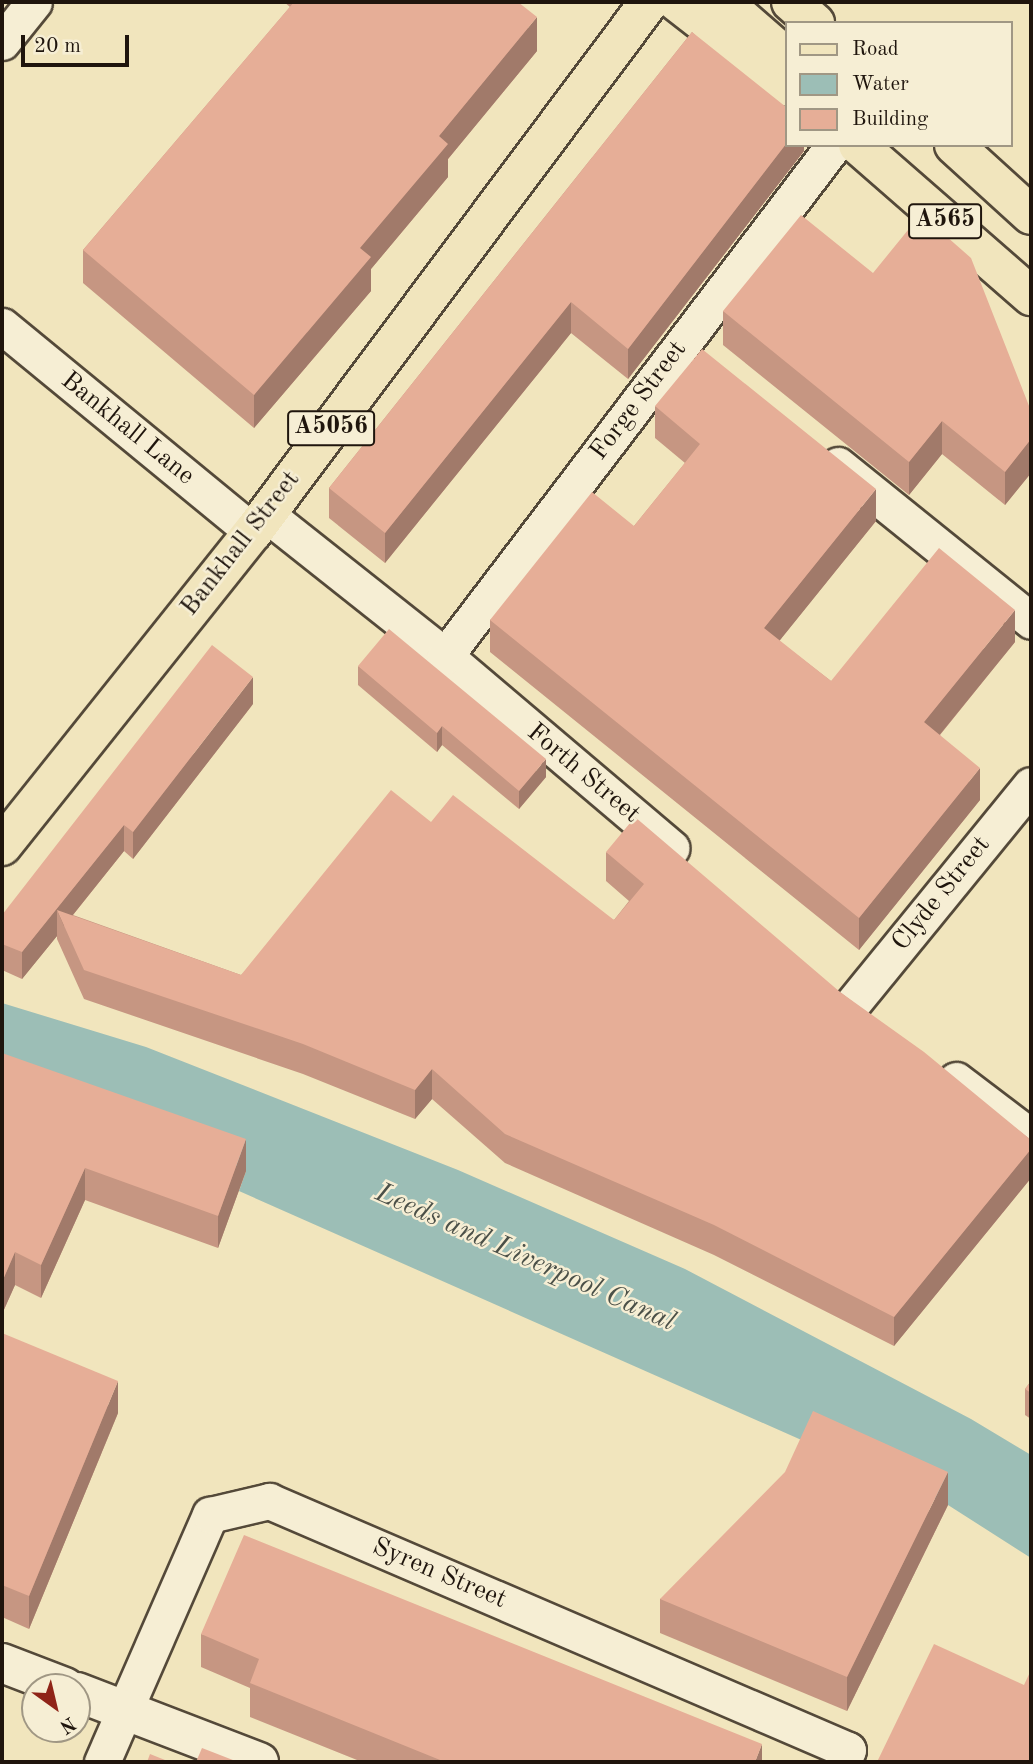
<!DOCTYPE html>
<style>
body{margin:0}
#map{position:relative;width:1033px;height:1764px;overflow:hidden;background:#f1e5bd;font-family:"Old Standard TT",serif}
div>[style]{position:absolute}
[style*='--x']{left:calc(var(--x)*1px);top:calc(var(--y)*1px);width:calc(var(--w)*1px);rotate:calc(var(--a)*1deg)}
.water>*{inset:0;background:#9cbeb6}
.roads{filter:drop-shadow(2px 0 #544939) drop-shadow(-2px 0 #544939) drop-shadow(0 2px #544939) drop-shadow(0 -2px #544939)}
.minor>*{height:35px;margin:-17.5px;padding:0 17.5px;transform-origin:17.5px;border-radius:17.5px;background:#f6eed4}
.secondary>*{height:38px;margin:-19px;padding:0 19px;transform-origin:19px;border-radius:19px;background:#f6eed4}
.primary>*{height:38px;margin:-19px;padding:0 19px;transform-origin:19px;border-radius:19px;background:#f1e5bd}
.trunk>*{height:38px;margin:-19px;padding:0 19px;transform-origin:19px;border-radius:19px;background:#f1e5bd}
.wall>*{inset:0;background:#c69682}
.shaded-wall>*{inset:0;background:#a17a6a}
.building>*{inset:0;background:#e6ae97}
span{translate:-50% -50%;white-space:nowrap;text-align:center;line-height:1.15;-webkit-text-stroke:5px #f6eed4;paint-order:stroke}
.shield-label span{padding:2px 5px;background:#f6eed4;border:2px solid;border-radius:5px;-webkit-text-stroke-width:0}
.shield-label{font-size:24px;color:#1f150d;font-weight:700}
.street-label{font-size:26px;color:#1f150d}
.water-label{font-size:28px;color:#4b5048;font-style:italic}
.frame{position:absolute;inset:0;border:4px solid #1f150d;pointer-events:none}
.legend{position:absolute;left:785px;top:21px;width:228px;height:126px;box-sizing:border-box;background:#f6eed4;border:2px solid #a09784;margin:0;padding:9px 12px;list-style:none;font-size:21px;color:#1f150d}
.legend li{display:flex;align-items:center;gap:14px;height:35px}
.legend b{width:35px;border:2px solid #a09784}
.north{position:absolute;left:21px;top:1673px;width:70px;height:70px;box-sizing:border-box;background:#f6eed4;border:2px solid #a09784;border-radius:50%;rotate:146deg;font-size:19px;font-weight:700;line-height:28px;text-align:center;color:#1f150d}
.north::after{content:'';display:block;margin:auto;width:24px;height:32px;background:#8f2418;clip-path:polygon(50% 0,100% 100%,50% 72%,0 100%)}
.scale{position:absolute;left:21px;top:35px;width:108px;height:32px;box-sizing:border-box;border:4px solid #1f150d;border-top:0;padding-left:9px;font-size:21px;line-height:24px;white-space:nowrap;color:#1f150d;-webkit-text-stroke:5px #f6eed4;paint-order:stroke}
</style>
<div id="map">
<div class="water">
<div style="clip-path:polygon(2px 1003px,146px 1047px,458px 1170px,685px 1269px,971px 1419px,1031px 1455px,1031px 1558px,948px 1505px,239px 1191px,246px 1171px,2px 1085px)"></div>
</div>
<div class="roads">
<div class="minor">
<div style="--x:2;--y:42;--w:51;--a:-51.3"></div>
<div style="--x:2;--y:326;--w:325;--a:39.4"></div>
<div style="--x:838;--y:465;--w:248;--a:38.9"></div>
<div style="--x:266;--y:514;--w:228;--a:38.4"></div>
<div style="--x:445;--y:656;--w:297;--a:40.3"></div>
<div style="--x:445;--y:656;--w:642;--a:-52.72"></div>
<div style="--x:853;--y:1003;--w:281;--a:-50.8"></div>
<div style="--x:956;--y:1080;--w:94;--a:37.2"></div>
<div style="--x:102;--y:1762;--w:270;--a:-66.4"></div>
<div style="--x:210;--y:1515;--w:61;--a:-13.3"></div>
<div style="--x:269;--y:1501;--w:630;--a:23.27"></div>
<div style="--x:848;--y:1750;--w:13;--a:113"></div>
</div>
<div class="secondary">
<div style="--x:2;--y:1663;--w:67;--a:20.9"></div>
<div style="--x:77;--y:1692;--w:195;--a:21"></div>
</div>
<div class="primary">
<div style="--x:2;--y:846;--w:402;--a:-51.4"></div>
<div style="--x:253;--y:532;--w:662;--a:-53.23"></div>
</div>
<div class="trunk">
<div style="--x:677;--y:2;--w:138;--a:37.9"></div>
<div style="--x:723;--y:2;--w:82;--a:41.1"></div>
<div style="--x:791;--y:2;--w:32;--a:41"></div>
<div style="--x:858;--y:145;--w:230;--a:41.1"></div>
<div style="--x:954;--y:145;--w:104;--a:42.3"></div>
</div>
</div>
<div class="wall">
<div style="clip-path:polygon(284px 2px,518px 2px,537px 51px,448px 159px,448px 177px,371px 269px,371px 291px,254px 428px,83px 283px,83px 250px,290px 7px)"></div>
<div style="clip-path:polygon(692px 32px,804px 145px,804px 151px,628px 379px,571px 333px,385px 563px,329px 518px,329px 488px)"></div>
<div style="clip-path:polygon(723px 311px,1031px 411px,1031px 473px,1005px 505px,942px 454px,909px 495px,723px 345px)"></div>
<div style="clip-path:polygon(655px 406px,876px 521px,779px 641px,831px 681px,1015px 642px,940px 735px,980px 800px,859px 950px,490px 652px,490px 620px,634px 526px,685px 463px,655px 438px)"></div>
<div style="clip-path:polygon(358px 666px,546px 777px,519px 809px,442px 745px,437px 752px,358px 685px)"></div>
<div style="clip-path:polygon(253px 704px,133px 859px,124px 851px,73px 915px,241px 975px,431px 822px,614px 920px,629px 901px,606px 881px,606px 852px,840px 992px,1031px 1140px,1031px 1178px,894px 1346px,714px 1255px,505px 1163px,432px 1099px,415px 1119px,303px 1074px,84px 999px,57px 939px,57px 936px,22px 979px,2px 970px,2px 915px)"></div>
<div style="clip-path:polygon(2px 1053px,246px 1171px,218px 1248px,85px 1200px,41px 1298px,15px 1285px,2px 1314px)"></div>
<div style="clip-path:polygon(2px 1333px,118px 1413px,29px 1629px,2px 1617px)"></div>
<div style="clip-path:polygon(1031px 1381px,1031px 1419px,1025px 1415px,1025px 1389px)"></div>
<div style="clip-path:polygon(948px 1505px,847px 1711px,660px 1633px,660px 1599px)"></div>
<div style="clip-path:polygon(201px 1634px,762px 1762px,362px 1762px,250px 1717px,250px 1688px,201px 1667px)"></div>
</div>
<div class="shaded-wall">
<div style="clip-path:polygon(537px 17px,537px 51px,448px 159px,448px 177px,371px 269px,371px 291px,254px 428px,254px 395px,439px 136px)"></div>
<div style="clip-path:polygon(786px 144px,786px 145px,804px 145px,804px 151px,628px 379px,628px 349px)"></div>
<div style="clip-path:polygon(571px 302px,571px 333px,385px 563px,385px 533px)"></div>
<div style="clip-path:polygon(942px 421px,942px 454px,909px 495px,909px 462px)"></div>
<div style="clip-path:polygon(1031px 439px,1031px 473px,1005px 505px,1005px 472px)"></div>
<div style="clip-path:polygon(876px 489px,876px 521px,764px 660px,764px 628px)"></div>
<div style="clip-path:polygon(1015px 610px,1015px 642px,924px 754px,924px 722px)"></div>
<div style="clip-path:polygon(253px 677px,253px 704px,133px 859px,133px 832px)"></div>
<div style="clip-path:polygon(442px 726px,442px 745px,437px 752px,437px 733px)"></div>
<div style="clip-path:polygon(546px 759px,546px 777px,519px 809px,519px 791px)"></div>
<div style="clip-path:polygon(980px 768px,980px 800px,859px 950px,859px 918px)"></div>
<div style="clip-path:polygon(124px 825px,124px 851px,64px 926px,57px 910px,57px 936px,22px 979px,22px 952px)"></div>
<div style="clip-path:polygon(432px 1069px,432px 1099px,415px 1119px,415px 1090px)"></div>
<div style="clip-path:polygon(246px 1139px,246px 1171px,218px 1248px,218px 1216px)"></div>
<div style="clip-path:polygon(1031px 1149px,1031px 1178px,894px 1346px,894px 1317px)"></div>
<div style="clip-path:polygon(85px 1168px,85px 1200px,41px 1298px,41px 1265px)"></div>
<div style="clip-path:polygon(15px 1252px,15px 1285px,2px 1314px,2px 1282px)"></div>
<div style="clip-path:polygon(118px 1381px,118px 1413px,29px 1629px,29px 1596px)"></div>
<div style="clip-path:polygon(948px 1472px,948px 1505px,847px 1711px,847px 1677px)"></div>
<div style="clip-path:polygon(762px 1744px,762px 1762px,755px 1762px)"></div>
</div>
<div class="building">
<div style="clip-path:polygon(294px 2px,518px 2px,537px 17px,439px 136px,448px 144px,360px 248px,371px 257px,254px 395px,83px 250px)"></div>
<div style="clip-path:polygon(692px 32px,786px 107px,786px 144px,628px 349px,571px 302px,385px 533px,329px 488px)"></div>
<div style="clip-path:polygon(921px 214px,971px 258px,1031px 411px,1031px 439px,1005px 472px,942px 421px,909px 462px,723px 311px,801px 215px,873px 273px)"></div>
<div style="clip-path:polygon(702px 349px,876px 489px,764px 628px,831px 681px,939px 548px,1015px 610px,924px 722px,980px 768px,859px 918px,490px 620px,592px 492px,634px 526px,700px 444px,655px 406px)"></div>
<div style="clip-path:polygon(389px 629px,546px 759px,519px 791px,442px 726px,437px 733px,358px 666px)"></div>
<div style="clip-path:polygon(212px 645px,253px 677px,133px 832px,124px 825px,22px 952px,2px 944px,2px 915px)"></div>
<div style="clip-path:polygon(391px 790px,431px 822px,453px 795px,614px 920px,644px 884px,606px 852px,635px 817px,840px 992px,924px 1052px,1031px 1140px,1031px 1149px,894px 1317px,714px 1225px,505px 1134px,432px 1069px,415px 1090px,303px 1044px,84px 970px,57px 910px,241px 975px)"></div>
<div style="clip-path:polygon(2px 1053px,246px 1139px,218px 1216px,85px 1168px,41px 1265px,15px 1252px,2px 1282px)"></div>
<div style="clip-path:polygon(2px 1333px,118px 1381px,29px 1596px,2px 1585px)"></div>
<div style="clip-path:polygon(1031px 1381px,1031px 1393px,1025px 1389px)"></div>
<div style="clip-path:polygon(813px 1411px,948px 1472px,847px 1677px,660px 1599px,785px 1472px)"></div>
<div style="clip-path:polygon(244px 1535px,762px 1744px,755px 1762px,445px 1762px,250px 1683px,259px 1659px,201px 1634px)"></div>
<div style="clip-path:polygon(934px 1644px,1024px 1685px,1031px 1670px,1031px 1762px,877px 1762px)"></div>
<div style="clip-path:polygon(202px 1748px,238px 1762px,196px 1762px)"></div>
<div style="clip-path:polygon(150px 1754px,170px 1762px,147px 1762px)"></div>
</div>
<div class="shield-label">
<span style="left:945px;top:221px">A565</span>
<span style="left:331px;top:428px">A5056</span>
</div>
<div class="street-label">
<span style="left:639px;top:401px;rotate:-53deg">Forge Street</span>
<span style="left:127px;top:429px;rotate:39deg">Bankhall Lane</span>
<span style="left:241px;top:544px;rotate:-52deg">Bankhall Street</span>
<span style="left:583px;top:774px;rotate:40deg">Forth Street</span>
<span style="left:942px;top:894px;rotate:-51deg">Clyde Street</span>
<span style="left:439px;top:1574px;rotate:23deg">Syren Street</span>
</div>
<div class="water-label">
<span style="left:525px;top:1258px;rotate:24deg">Leeds and Liverpool Canal</span>
</div>
<div class="frame"></div>
<ul class="legend">
<li><b style="height:9px;background:#f1e5bd"></b>Road</li>
<li><b style="height:19px;background:#9cbeb6"></b>Water</li>
<li><b style="height:19px;background:#e6ae97"></b>Building</li>
</ul>
<div class="north">N</div>
<div class="scale">20 m</div>
</div>
